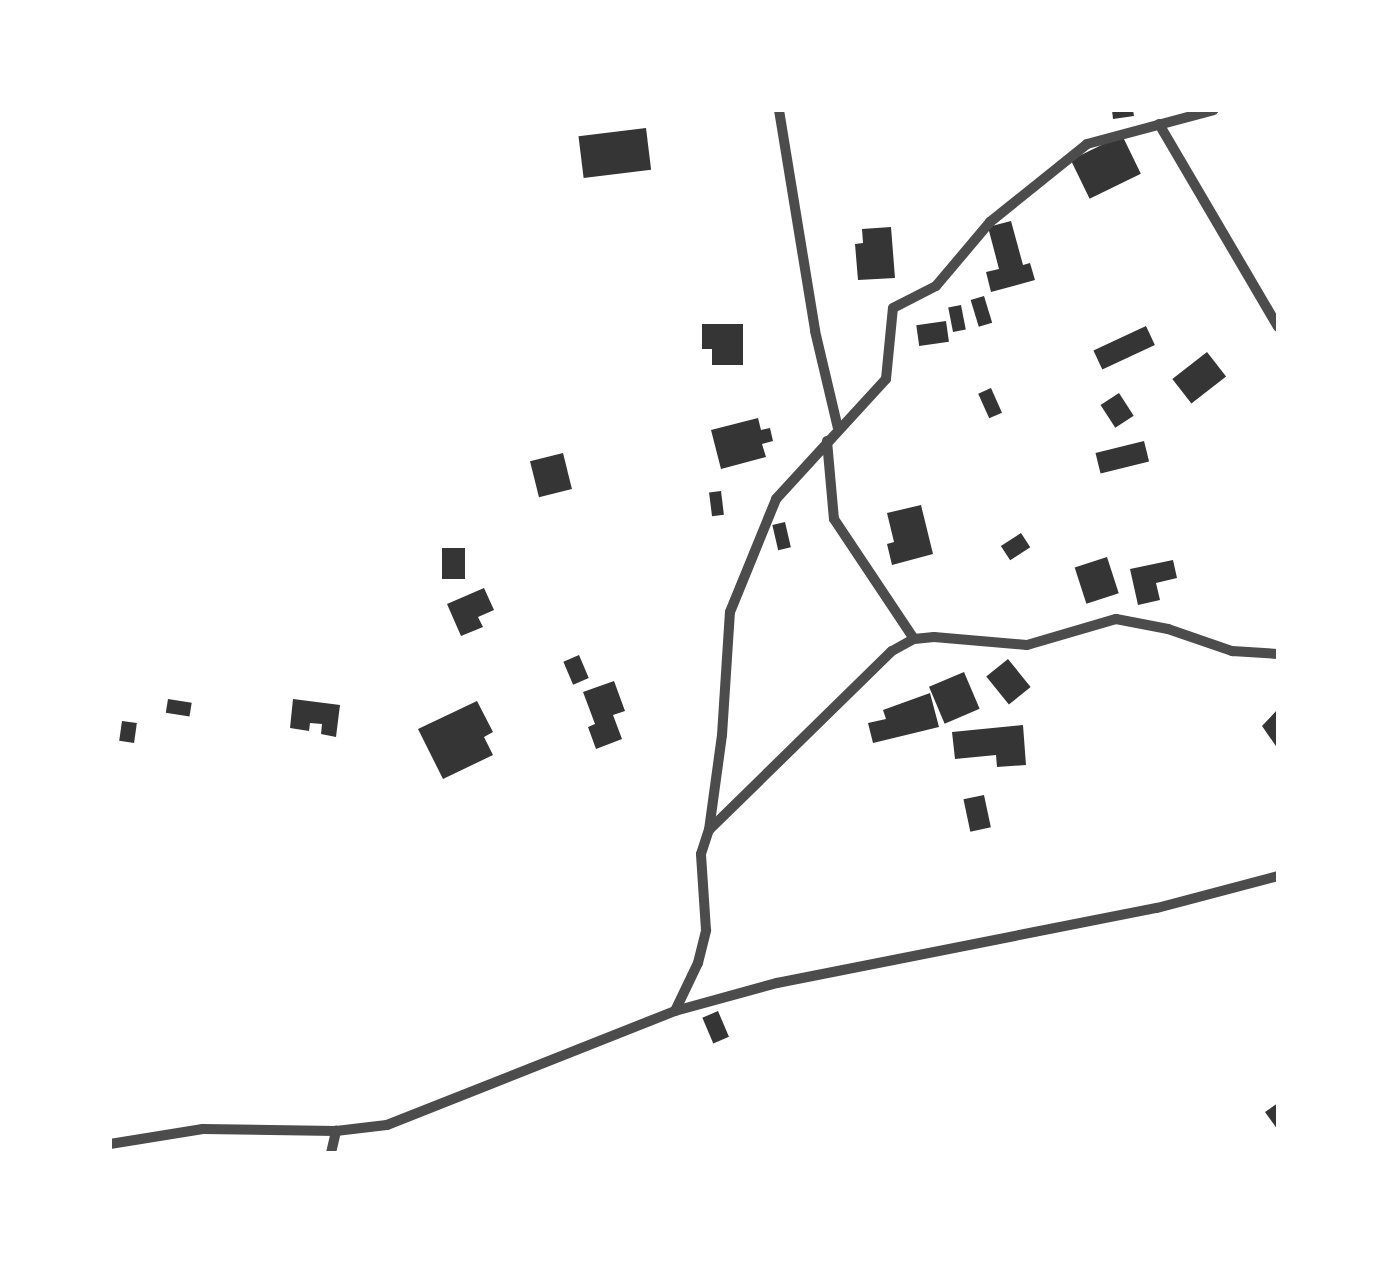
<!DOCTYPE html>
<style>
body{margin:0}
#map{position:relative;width:1388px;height:1263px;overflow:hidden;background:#fff;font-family:"Noto Serif",serif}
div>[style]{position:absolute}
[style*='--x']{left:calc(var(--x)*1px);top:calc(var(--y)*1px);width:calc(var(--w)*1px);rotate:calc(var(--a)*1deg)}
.building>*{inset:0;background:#353535;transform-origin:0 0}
.minor>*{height:10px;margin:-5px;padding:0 5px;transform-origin:5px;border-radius:5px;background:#4c4c4c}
span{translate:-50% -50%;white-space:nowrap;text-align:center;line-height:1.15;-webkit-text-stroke:8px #fff;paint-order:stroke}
.frame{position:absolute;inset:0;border:112px solid #fff;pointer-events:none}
</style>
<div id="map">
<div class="building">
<div style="clip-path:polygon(1112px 110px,1133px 110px,1134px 116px,1113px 119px)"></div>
<div style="left:646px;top:128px;width:42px;height:68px;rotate:83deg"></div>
<div style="left:1122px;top:135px;width:43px;height:57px;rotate:64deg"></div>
<div style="clip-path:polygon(1011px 221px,1023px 265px,1030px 263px,1035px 280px,991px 292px,986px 272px,999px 269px,988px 227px)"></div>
<div style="clip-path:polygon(891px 227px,895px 278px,858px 280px,855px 244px,863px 243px,862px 229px)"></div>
<div style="left:984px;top:296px;width:28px;height:14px;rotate:73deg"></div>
<div style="left:961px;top:305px;width:25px;height:13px;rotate:79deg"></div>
<div style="left:946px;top:321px;width:21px;height:30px;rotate:82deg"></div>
<div style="clip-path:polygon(702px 324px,743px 324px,743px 365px,712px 365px,712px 349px,702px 349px)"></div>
<div style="left:1146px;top:326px;width:21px;height:58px;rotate:65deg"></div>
<div style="left:1207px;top:352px;width:31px;height:44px;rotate:52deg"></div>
<div style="left:991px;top:388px;width:27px;height:14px;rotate:66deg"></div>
<div style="left:1119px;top:393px;width:27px;height:22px;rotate:57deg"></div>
<div style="clip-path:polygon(758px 418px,761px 430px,770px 428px,773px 441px,762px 444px,766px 457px,721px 469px,711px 430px)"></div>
<div style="left:1144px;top:441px;width:21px;height:50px;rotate:76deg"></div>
<div style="left:563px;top:453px;width:37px;height:34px;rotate:76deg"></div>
<div style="left:721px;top:491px;width:24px;height:12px;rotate:83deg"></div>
<div style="clip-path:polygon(921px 505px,933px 554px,892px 565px,887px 544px,894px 542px,887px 513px)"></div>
<div style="left:785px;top:522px;width:26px;height:13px;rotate:77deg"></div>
<div style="left:1021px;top:533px;width:17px;height:24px;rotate:57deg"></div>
<div style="left:442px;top:548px;width:23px;height:31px"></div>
<div style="left:1107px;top:557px;width:38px;height:34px;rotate:72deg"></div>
<div style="clip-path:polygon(1173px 560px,1177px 578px,1156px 583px,1160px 600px,1138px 605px,1130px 569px)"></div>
<div style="clip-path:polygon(484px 588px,494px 610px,478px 617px,483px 627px,461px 636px,447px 604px)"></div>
<div style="left:579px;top:655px;width:25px;height:17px;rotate:67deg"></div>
<div style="left:1008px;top:659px;width:36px;height:28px;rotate:51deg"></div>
<div style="left:964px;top:672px;width:40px;height:38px;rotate:67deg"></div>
<div style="clip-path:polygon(614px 681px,625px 711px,613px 715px,622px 739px,596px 749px,588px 727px,595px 724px,583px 692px)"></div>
<div style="clip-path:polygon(930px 693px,939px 727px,873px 743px,868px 723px,886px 719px,883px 710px)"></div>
<div style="left:168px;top:699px;width:24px;height:14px;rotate:9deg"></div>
<div style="clip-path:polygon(293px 699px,340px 705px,336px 737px,321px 734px,322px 724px,310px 723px,309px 731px,290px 728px)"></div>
<div style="clip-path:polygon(477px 701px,493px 732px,484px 737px,493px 755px,443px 779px,418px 729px)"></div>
<div style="clip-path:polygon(1278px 709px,1278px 749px,1262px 726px)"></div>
<div style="left:122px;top:721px;width:15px;height:20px;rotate:8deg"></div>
<div style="clip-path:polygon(1023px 725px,1026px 765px,997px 767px,996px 755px,955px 759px,952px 732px)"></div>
<div style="left:984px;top:795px;width:33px;height:21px;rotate:78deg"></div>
<div style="left:718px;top:1011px;width:28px;height:17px;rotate:67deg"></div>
<div style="clip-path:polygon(1278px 1103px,1278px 1130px,1265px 1112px)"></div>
</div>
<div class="minor">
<div style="--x:779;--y:110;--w:224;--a:80.7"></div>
<div style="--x:815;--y:331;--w:100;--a:76.7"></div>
<div style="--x:1159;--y:124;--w:235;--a:59.6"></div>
<div style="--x:827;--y:441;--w:78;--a:84.9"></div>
<div style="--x:834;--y:519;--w:144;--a:56.3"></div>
<div style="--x:709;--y:830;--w:96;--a:-82.2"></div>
<div style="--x:722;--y:735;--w:123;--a:-86.3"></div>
<div style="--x:730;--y:612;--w:122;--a:-67.8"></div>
<div style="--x:776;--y:499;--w:163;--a:-47.5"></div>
<div style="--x:886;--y:379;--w:71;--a:-84.4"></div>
<div style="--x:893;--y:308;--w:48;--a:-27.1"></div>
<div style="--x:936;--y:286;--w:84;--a:-49.8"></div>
<div style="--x:990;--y:222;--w:124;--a:-38.8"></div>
<div style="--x:1087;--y:144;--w:131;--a:-15"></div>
<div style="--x:675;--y:1011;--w:53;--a:-64.4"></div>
<div style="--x:698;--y:963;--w:34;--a:-76"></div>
<div style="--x:706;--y:930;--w:76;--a:-93.8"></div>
<div style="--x:701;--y:854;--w:25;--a:-72"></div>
<div style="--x:709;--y:830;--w:256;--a:-44.4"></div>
<div style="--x:892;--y:651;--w:25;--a:-29"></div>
<div style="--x:914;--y:639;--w:20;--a:-6"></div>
<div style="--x:934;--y:637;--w:93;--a:4.9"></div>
<div style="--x:1027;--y:645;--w:93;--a:-16.3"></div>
<div style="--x:1116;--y:619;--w:53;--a:10.9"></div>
<div style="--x:1168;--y:629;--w:68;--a:19"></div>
<div style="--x:1232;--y:651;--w:46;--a:3.7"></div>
<div style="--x:110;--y:1144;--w:94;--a:-9.2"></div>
<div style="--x:203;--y:1129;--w:133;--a:0.9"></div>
<div style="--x:336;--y:1131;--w:51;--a:-6.7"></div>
<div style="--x:387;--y:1125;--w:310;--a:-21.6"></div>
<div style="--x:675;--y:1011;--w:106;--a:-15.4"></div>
<div style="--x:777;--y:983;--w:387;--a:-11.2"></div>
<div style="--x:1157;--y:908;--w:125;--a:-14.8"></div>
<div style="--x:331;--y:1153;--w:23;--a:-77"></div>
</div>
<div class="frame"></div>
</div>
